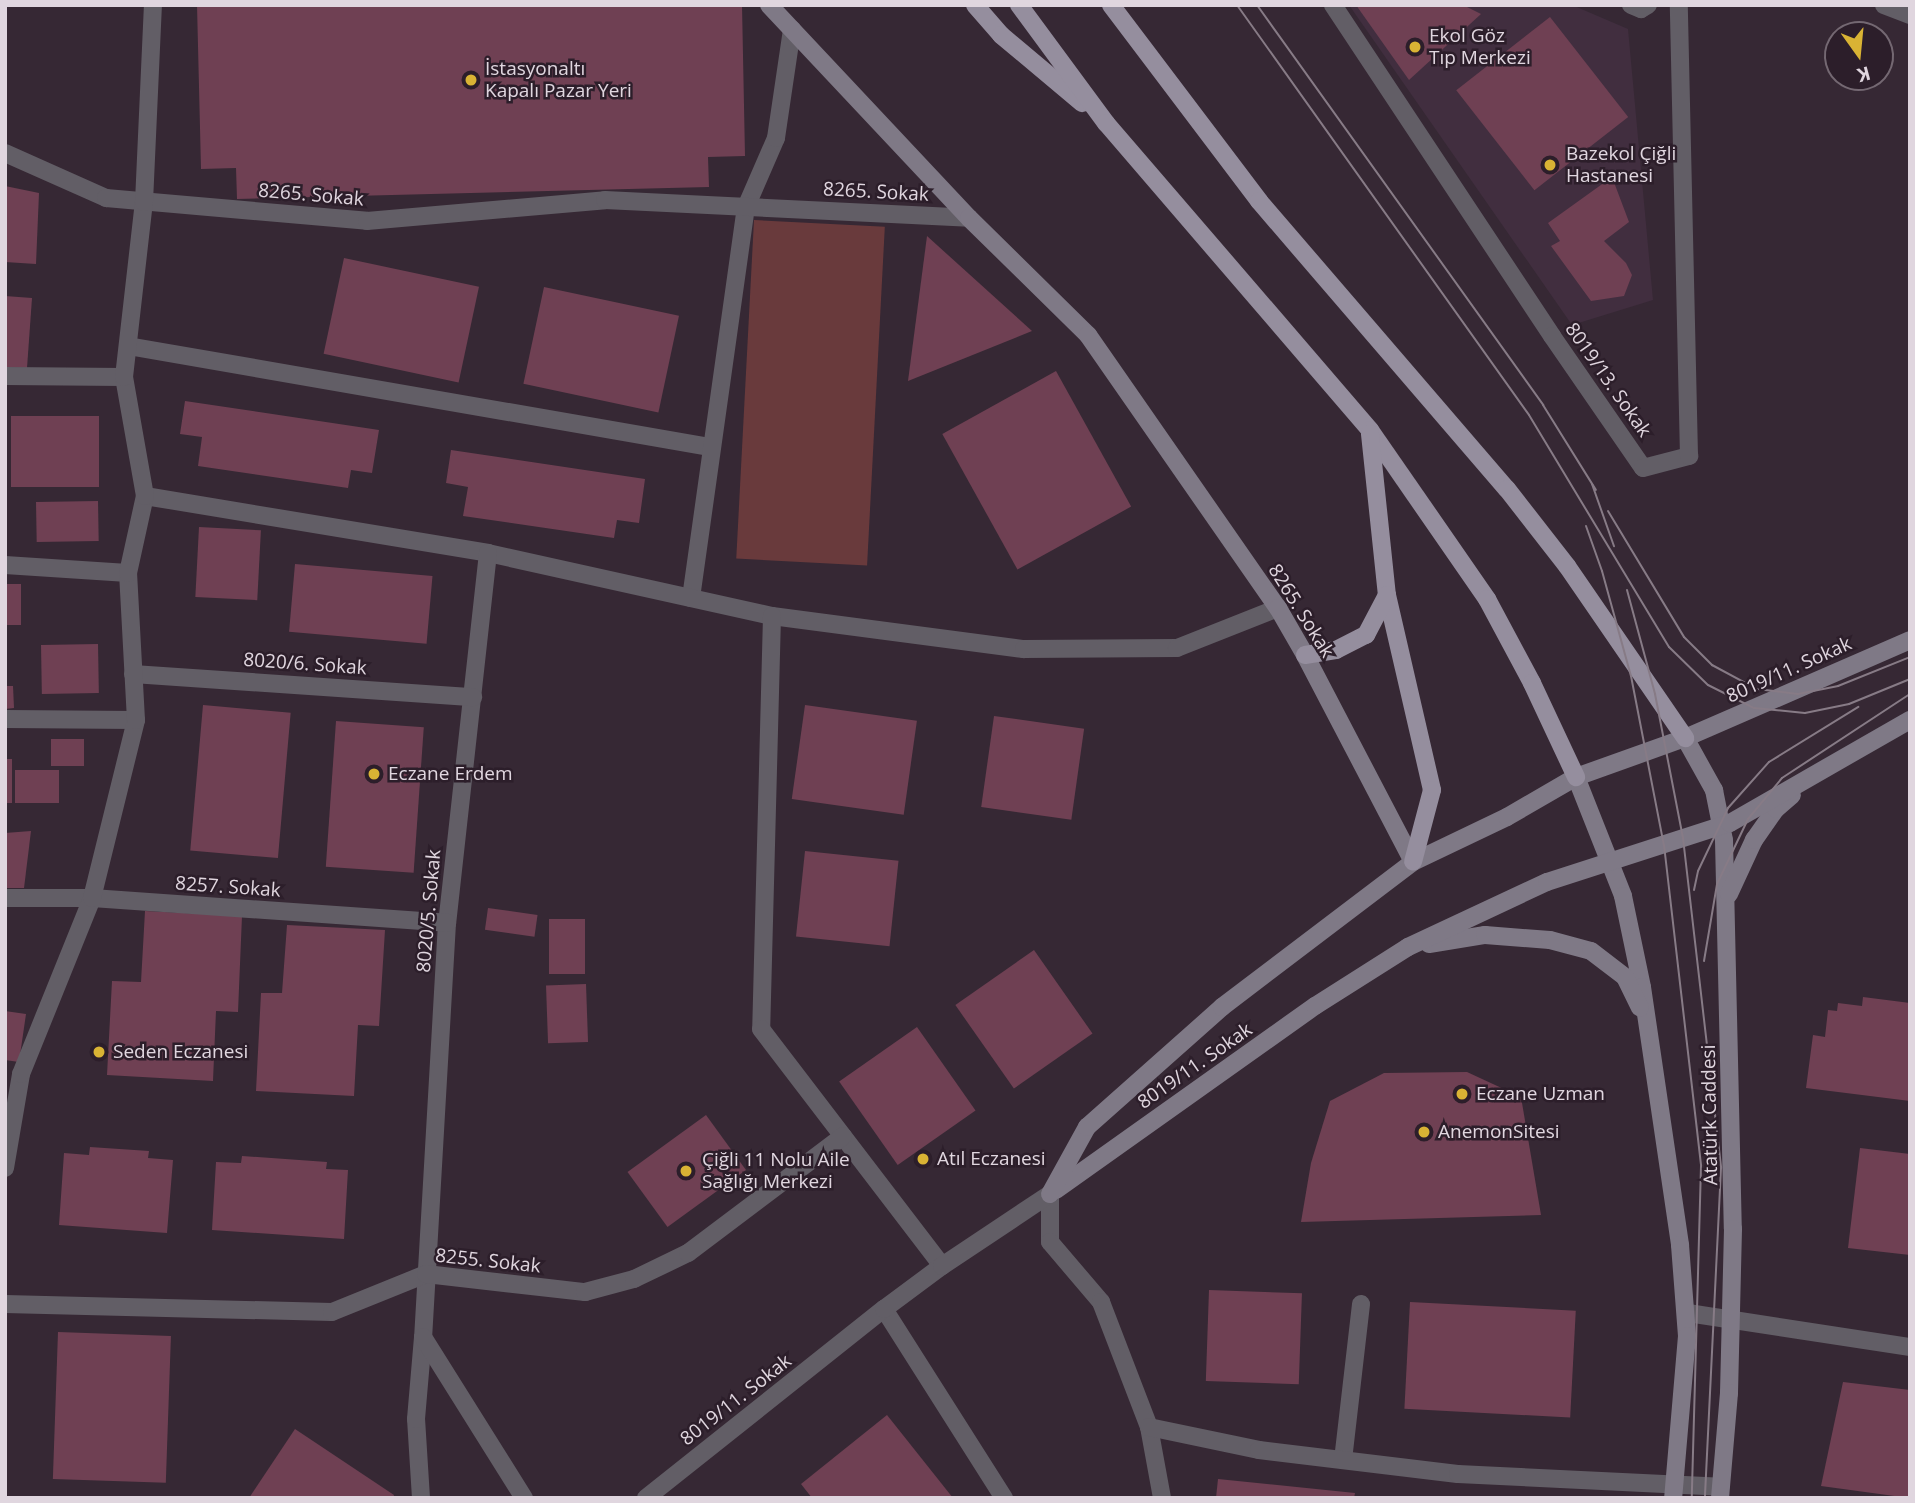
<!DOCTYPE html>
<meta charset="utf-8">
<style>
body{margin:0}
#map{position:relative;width:1915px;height:1503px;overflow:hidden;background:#362834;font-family:"Open Sans",sans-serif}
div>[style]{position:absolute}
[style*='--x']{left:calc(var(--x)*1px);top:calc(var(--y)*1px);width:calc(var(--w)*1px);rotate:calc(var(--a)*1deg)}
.built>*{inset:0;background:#412e3f}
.green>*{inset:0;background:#693a3c;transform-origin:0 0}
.building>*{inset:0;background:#6f4053;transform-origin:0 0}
.lane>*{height:18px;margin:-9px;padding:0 9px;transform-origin:9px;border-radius:9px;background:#625e66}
.street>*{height:18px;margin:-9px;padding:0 9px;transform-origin:9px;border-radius:9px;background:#625e66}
.secondary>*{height:18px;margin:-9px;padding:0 9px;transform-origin:9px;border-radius:9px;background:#7f7986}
.primary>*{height:18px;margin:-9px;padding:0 9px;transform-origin:9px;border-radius:9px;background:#958e9e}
.tram>*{height:2px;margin:-1px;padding:0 1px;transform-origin:1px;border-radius:1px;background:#877b86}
.dots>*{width:19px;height:19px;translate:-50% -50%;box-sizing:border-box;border:4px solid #2c1e2a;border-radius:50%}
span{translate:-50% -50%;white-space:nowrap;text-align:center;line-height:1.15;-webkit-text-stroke:5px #2c1e2a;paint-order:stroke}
.poi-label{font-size:19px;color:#e0d6df}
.left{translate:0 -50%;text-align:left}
.street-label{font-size:19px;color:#e0d6df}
.frame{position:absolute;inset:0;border:7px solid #e0d6df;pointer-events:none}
.north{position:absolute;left:1824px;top:21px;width:70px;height:70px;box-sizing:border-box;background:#2c1e2a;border:2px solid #746872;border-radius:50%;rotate:165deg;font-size:19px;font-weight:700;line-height:28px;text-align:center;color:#e0d6df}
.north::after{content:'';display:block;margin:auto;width:24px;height:32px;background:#d9b334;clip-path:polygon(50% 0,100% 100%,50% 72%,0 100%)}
</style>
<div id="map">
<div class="built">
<div style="clip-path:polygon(1349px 5px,1572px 5px,1628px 29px,1653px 300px,1572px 325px)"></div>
</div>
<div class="green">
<div style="left:754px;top:220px;width:131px;height:339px;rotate:3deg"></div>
</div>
<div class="building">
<div style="clip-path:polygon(197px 5px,742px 5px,745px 156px,708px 157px,709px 187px,237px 199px,236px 168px,201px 169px)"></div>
<div style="clip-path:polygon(1356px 5px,1463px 5px,1481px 14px,1409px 80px)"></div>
<div style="left:1550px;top:17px;width:127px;height:119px;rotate:52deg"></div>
<div style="clip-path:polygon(1612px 177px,1629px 222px,1604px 241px,1626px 263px,1632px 275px,1624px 296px,1591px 301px,1551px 246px,1560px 241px,1548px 223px)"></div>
<div style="clip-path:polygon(5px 186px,39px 193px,36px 264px,5px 262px)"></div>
<div style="clip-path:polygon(927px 236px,1032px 331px,908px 381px)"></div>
<div style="left:344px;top:258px;width:138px;height:98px;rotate:12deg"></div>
<div style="left:544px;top:287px;width:138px;height:99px;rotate:12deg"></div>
<div style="clip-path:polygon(5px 296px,32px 298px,27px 368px,5px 367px)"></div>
<div style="left:1056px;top:371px;width:155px;height:130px;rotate:61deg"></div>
<div style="clip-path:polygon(185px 401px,379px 430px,372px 473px,351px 470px,348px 488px,198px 466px,202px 437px,180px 434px)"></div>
<div style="left:11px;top:416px;width:88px;height:71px"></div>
<div style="clip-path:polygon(451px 450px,645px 479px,639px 523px,617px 520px,614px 538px,463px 516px,468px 487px,446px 483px)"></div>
<div style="left:98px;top:501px;width:40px;height:62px;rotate:89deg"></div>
<div style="left:199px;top:527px;width:62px;height:70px;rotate:3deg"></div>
<div style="left:295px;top:564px;width:138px;height:68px;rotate:5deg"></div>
<div style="left:5px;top:584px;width:16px;height:41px"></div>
<div style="left:98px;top:644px;width:49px;height:57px;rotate:89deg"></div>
<div style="clip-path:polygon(5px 686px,13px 686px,14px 708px,5px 709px)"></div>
<div style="left:203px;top:705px;width:88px;height:146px;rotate:5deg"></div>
<div style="left:805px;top:705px;width:113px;height:95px;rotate:8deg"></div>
<div style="left:994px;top:716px;width:91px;height:92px;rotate:8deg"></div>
<div style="left:336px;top:721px;width:88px;height:146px;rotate:4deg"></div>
<div style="left:51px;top:739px;width:33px;height:27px"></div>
<div style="left:5px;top:759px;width:7px;height:44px"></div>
<div style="left:15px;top:770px;width:44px;height:33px"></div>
<div style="clip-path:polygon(31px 831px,24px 888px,5px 888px,5px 833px)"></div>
<div style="left:805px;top:851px;width:94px;height:86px;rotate:6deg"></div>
<div style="left:488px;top:908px;width:50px;height:22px;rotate:8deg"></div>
<div style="clip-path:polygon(145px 911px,242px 916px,238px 1012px,216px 1011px,213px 1081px,107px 1075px,112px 981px,141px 982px)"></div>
<div style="left:549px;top:919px;width:36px;height:55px"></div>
<div style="clip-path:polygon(287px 925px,385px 930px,379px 1026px,358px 1025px,354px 1096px,256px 1091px,261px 993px,282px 993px)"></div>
<div style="left:1034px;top:950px;width:102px;height:96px;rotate:55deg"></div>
<div style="left:586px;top:984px;width:58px;height:40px;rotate:88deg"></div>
<div style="clip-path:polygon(1863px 997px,1910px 1003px,1910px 1101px,1806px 1088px,1813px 1035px,1825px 1037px,1828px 1010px,1837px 1011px,1838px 1003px,1862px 1006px)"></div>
<div style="clip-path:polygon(5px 1011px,26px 1014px,19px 1062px,5px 1060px)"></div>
<div style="left:917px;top:1027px;width:102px;height:95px;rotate:55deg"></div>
<div style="clip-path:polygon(1467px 1072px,1521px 1097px,1541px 1215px,1301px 1222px,1311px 1163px,1330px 1101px,1384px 1073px)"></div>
<div style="left:706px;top:1115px;width:68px;height:97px;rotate:54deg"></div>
<div style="clip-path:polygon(90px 1147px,149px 1151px,148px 1158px,173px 1160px,167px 1233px,59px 1225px,64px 1153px,89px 1155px)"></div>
<div style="clip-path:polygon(1860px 1148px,1910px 1154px,1910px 1255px,1848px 1248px)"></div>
<div style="clip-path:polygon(242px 1156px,327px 1162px,326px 1169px,348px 1170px,344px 1239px,212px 1230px,216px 1162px,241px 1163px)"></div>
<div style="left:1209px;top:1290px;width:93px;height:91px;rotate:2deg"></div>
<div style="left:1410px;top:1302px;width:166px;height:107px;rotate:3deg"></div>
<div style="left:58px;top:1332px;width:113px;height:147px;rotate:2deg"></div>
<div style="clip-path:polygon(1843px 1382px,1910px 1390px,1909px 1498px,1821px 1486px)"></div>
<div style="clip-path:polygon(887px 1415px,953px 1498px,812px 1498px,801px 1484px)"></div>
<div style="clip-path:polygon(295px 1429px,394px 1495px,393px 1498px,249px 1498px)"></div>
<div style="clip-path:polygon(1218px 1479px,1355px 1493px,1354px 1498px,1216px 1498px)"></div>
</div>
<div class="lane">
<div style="--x:128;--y:346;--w:591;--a:9.85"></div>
<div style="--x:691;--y:598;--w:395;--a:-82"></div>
<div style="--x:746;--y:207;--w:75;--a:-66.5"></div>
<div style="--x:776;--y:138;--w:110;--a:-81.6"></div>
<div style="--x:1343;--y:1460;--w:157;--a:-83.4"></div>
<div style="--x:421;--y:1498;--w:79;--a:-93.6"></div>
<div style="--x:416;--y:1419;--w:82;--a:-85.1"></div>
</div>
<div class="street">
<div style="--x:1333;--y:5;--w:397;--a:56.5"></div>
<div style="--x:1552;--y:336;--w:160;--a:55.4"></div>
<div style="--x:1643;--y:468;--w:48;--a:-14.6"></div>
<div style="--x:1689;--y:456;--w:451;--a:-91.3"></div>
<div style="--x:1631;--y:5;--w:11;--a:22"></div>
<div style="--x:1641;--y:9;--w:8;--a:-30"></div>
<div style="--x:1884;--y:5;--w:28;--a:21"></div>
<div style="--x:5;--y:153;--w:111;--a:24"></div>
<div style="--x:106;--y:198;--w:262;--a:5"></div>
<div style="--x:367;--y:221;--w:239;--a:-5"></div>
<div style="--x:605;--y:200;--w:364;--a:2.8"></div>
<div style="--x:5;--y:376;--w:119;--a:0.5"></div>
<div style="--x:145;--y:496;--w:348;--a:9.4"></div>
<div style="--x:488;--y:553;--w:291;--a:12.5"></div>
<div style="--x:772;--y:616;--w:254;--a:7.5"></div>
<div style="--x:1024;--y:649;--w:153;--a:-0.4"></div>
<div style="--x:1177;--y:648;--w:109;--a:-21.6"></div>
<div style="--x:488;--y:553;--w:372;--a:96.3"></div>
<div style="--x:447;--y:923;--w:415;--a:93.3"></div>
<div style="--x:423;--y:1337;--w:190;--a:57.9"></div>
<div style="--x:5;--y:565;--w:123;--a:3.7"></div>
<div style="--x:772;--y:616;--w:413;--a:91.5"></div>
<div style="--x:761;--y:1029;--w:298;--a:52.6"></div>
<div style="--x:133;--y:674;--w:341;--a:3.9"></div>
<div style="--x:5;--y:719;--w:131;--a:0.4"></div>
<div style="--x:5;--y:898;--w:87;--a:0"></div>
<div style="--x:92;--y:898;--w:356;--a:4"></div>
<div style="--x:5;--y:1168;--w:95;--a:-80.3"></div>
<div style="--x:21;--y:1074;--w:190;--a:-68"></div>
<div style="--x:92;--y:898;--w:183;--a:-76.1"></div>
<div style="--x:136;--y:720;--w:147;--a:-93.1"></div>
<div style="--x:128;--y:573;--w:79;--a:-77.6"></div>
<div style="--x:145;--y:496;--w:121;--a:-100"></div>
<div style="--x:124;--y:377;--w:176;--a:-83.5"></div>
<div style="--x:144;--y:202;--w:197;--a:-87.4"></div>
<div style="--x:1050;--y:1194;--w:48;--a:90"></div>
<div style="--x:1050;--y:1242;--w:79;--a:49.6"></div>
<div style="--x:1101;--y:1302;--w:134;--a:69"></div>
<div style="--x:1149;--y:1427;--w:72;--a:79.6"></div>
<div style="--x:5;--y:1304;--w:327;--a:1.4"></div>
<div style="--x:332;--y:1312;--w:101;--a:-22"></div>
<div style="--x:426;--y:1274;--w:160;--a:6.5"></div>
<div style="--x:585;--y:1292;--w:51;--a:-14.9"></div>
<div style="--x:634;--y:1279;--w:60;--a:-25.7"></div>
<div style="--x:688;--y:1253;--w:194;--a:-37"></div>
<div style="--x:884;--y:1309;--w:224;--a:57.6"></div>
<div style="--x:1688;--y:1313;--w:225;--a:8.7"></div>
<div style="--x:1149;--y:1427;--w:112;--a:11.8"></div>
<div style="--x:1259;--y:1450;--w:200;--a:6.9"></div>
<div style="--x:1458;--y:1474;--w:263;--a:2.8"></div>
<div style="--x:646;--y:1498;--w:304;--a:-38.5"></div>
<div style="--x:884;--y:1309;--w:72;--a:-36.6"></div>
<div style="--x:942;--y:1266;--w:130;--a:-33.7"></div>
</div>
<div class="secondary">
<div style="--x:769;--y:5;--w:292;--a:46.8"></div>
<div style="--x:969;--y:218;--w:167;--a:44.5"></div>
<div style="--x:1088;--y:335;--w:333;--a:55.2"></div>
<div style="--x:1278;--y:608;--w:54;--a:60.1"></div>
<div style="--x:1305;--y:655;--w:233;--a:62.4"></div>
<div style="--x:1685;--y:738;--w:60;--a:60.9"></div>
<div style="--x:1714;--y:790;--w:51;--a:78.7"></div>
<div style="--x:1724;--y:840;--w:389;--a:88.7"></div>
<div style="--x:1733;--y:1229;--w:164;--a:91.4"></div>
<div style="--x:1729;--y:1393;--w:105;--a:94.9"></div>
<div style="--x:1576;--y:777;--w:128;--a:68.4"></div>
<div style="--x:1623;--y:896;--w:93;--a:78.2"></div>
<div style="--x:1642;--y:987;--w:261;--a:81.6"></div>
<div style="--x:1680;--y:1245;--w:91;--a:85.6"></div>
<div style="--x:1687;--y:1336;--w:163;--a:94.9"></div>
<div style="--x:1729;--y:894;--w:60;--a:-65.2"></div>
<div style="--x:1754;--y:840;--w:38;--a:-55"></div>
<div style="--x:1776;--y:809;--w:21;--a:-41"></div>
<div style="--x:1429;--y:944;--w:57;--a:-9.1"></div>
<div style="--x:1485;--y:935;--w:65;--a:4.4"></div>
<div style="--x:1550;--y:940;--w:42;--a:15"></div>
<div style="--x:1591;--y:951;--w:43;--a:37.4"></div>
<div style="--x:1625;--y:977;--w:34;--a:64"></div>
<div style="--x:1056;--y:1190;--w:318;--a:-35.4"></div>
<div style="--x:1315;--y:1006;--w:110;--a:-32.4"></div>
<div style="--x:1408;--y:947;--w:153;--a:-25.1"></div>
<div style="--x:1547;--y:882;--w:192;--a:-17.9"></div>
<div style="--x:1730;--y:823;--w:207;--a:-29.8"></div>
<div style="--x:1050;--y:1194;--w:77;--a:-61.1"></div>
<div style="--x:1087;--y:1127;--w:181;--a:-41.6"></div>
<div style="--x:1222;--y:1007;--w:240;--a:-37.2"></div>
<div style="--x:1413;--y:862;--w:104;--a:-25.6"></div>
<div style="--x:1507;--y:817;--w:80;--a:-30.1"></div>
<div style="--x:1576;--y:777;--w:116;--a:-19.7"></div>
<div style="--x:1685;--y:738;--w:245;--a:-23.5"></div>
</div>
<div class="primary">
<div style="--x:975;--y:5;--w:40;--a:49"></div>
<div style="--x:1001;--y:35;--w:106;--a:40"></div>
<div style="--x:1019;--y:5;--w:147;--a:53.6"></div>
<div style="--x:1106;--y:123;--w:405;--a:49.3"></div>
<div style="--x:1370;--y:430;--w:206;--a:55.3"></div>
<div style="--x:1487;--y:599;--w:95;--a:61.8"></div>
<div style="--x:1532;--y:683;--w:104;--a:64.9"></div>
<div style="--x:1111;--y:5;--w:246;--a:52.9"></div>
<div style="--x:1259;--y:201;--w:380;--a:49.3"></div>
<div style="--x:1507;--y:489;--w:98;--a:52.1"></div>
<div style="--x:1567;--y:566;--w:209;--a:55.5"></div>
<div style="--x:1370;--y:434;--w:162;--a:84"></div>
<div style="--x:1387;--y:595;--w:200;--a:77"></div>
<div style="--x:1432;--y:790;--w:74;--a:104.8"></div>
<div style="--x:1305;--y:655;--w:31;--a:-9"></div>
<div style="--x:1336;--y:650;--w:34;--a:-27"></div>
<div style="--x:1366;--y:635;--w:45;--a:-62.3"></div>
</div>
<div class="tram">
<div style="--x:1237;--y:5;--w:503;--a:54.54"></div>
<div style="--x:1529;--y:415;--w:271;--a:58.9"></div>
<div style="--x:1669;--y:647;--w:54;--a:44.3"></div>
<div style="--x:1708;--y:685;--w:51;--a:26.6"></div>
<div style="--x:1754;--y:708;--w:51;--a:5.6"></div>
<div style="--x:1805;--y:713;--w:45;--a:-11.6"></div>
<div style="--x:1849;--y:704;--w:66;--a:-22.3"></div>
<div style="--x:1257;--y:5;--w:492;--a:54.4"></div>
<div style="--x:1543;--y:405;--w:100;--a:58.1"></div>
<div style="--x:1592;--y:484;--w:66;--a:70.5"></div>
<div style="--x:1608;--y:511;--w:147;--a:58.9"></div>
<div style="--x:1684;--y:637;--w:40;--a:45"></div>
<div style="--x:1712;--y:665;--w:51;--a:28.1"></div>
<div style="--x:1757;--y:689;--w:41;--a:7"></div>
<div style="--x:1798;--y:694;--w:41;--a:-11.3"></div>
<div style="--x:1838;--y:686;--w:78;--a:-21.9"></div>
<div style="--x:1586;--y:526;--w:48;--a:70.4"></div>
<div style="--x:1602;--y:571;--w:109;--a:74.6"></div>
<div style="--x:1631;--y:676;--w:172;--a:79"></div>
<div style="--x:1664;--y:845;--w:323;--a:83.4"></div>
<div style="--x:1701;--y:1166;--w:332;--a:91.6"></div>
<div style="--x:1627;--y:590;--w:108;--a:74.9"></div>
<div style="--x:1655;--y:694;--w:147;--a:79"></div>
<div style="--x:1683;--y:838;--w:332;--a:83.4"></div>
<div style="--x:1721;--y:1168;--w:330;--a:92.8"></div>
<div style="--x:1694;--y:890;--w:19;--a:-78"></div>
<div style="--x:1698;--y:871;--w:70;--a:-64.5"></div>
<div style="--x:1728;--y:808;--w:62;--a:-48.3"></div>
<div style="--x:1769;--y:762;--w:105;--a:-31.7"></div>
<div style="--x:1704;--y:961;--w:78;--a:-80.4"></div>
<div style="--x:1717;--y:884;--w:72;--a:-64.5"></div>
<div style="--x:1748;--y:819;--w:53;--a:-50.3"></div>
<div style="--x:1782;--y:778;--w:153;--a:-33.3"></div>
</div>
<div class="dots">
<div style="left:1415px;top:47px;background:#d9b334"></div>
<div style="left:471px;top:80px;background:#d9b334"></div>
<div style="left:1550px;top:165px;background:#d9b334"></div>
<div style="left:374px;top:774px;background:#d9b334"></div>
<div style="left:99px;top:1052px;background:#d9b334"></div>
<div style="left:1462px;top:1094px;background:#d9b334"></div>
<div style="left:1424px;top:1132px;background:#d9b334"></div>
<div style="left:923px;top:1159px;background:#d9b334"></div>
<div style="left:686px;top:1171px;background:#d9b334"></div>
</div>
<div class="poi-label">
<span class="left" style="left:1429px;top:47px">Ekol Göz<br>Tıp Merkezi</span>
<span class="left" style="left:485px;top:80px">İstasyonaltı<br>Kapalı Pazar Yeri</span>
<span class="left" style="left:1566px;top:165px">Bazekol Çiğli<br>Hastanesi</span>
<span class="left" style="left:388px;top:774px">Eczane Erdem</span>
<span class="left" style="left:113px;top:1052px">Seden Eczanesi</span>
<span class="left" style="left:1476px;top:1094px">Eczane Uzman</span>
<span class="left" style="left:1438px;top:1132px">AnemonSitesi</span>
<span class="left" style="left:937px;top:1159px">Atıl Eczanesi</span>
<span class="left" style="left:702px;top:1171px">Çiğli 11 Nolu Aile<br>Sağlığı Merkezi</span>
</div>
<div class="street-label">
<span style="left:876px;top:192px;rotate:3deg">8265. Sokak</span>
<span style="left:311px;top:195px;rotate:5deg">8265. Sokak</span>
<span style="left:1608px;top:380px;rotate:55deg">8019/13. Sokak</span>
<span style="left:1301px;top:611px;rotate:58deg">8265. Sokak</span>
<span style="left:305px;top:664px;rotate:4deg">8020/6. Sokak</span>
<span style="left:1789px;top:670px;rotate:-24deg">8019/11. Sokak</span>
<span style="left:228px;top:887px;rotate:4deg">8257. Sokak</span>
<span style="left:429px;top:911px;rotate:-85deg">8020/5. Sokak</span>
<span style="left:1195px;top:1066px;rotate:-35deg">8019/11. Sokak</span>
<span style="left:1710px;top:1115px;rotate:-91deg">Atatürk Caddesi</span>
<span style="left:488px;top:1261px;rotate:6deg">8255. Sokak</span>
<span style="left:736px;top:1400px;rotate:-38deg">8019/11. Sokak</span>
</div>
<div class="frame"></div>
<div class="north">K</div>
</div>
